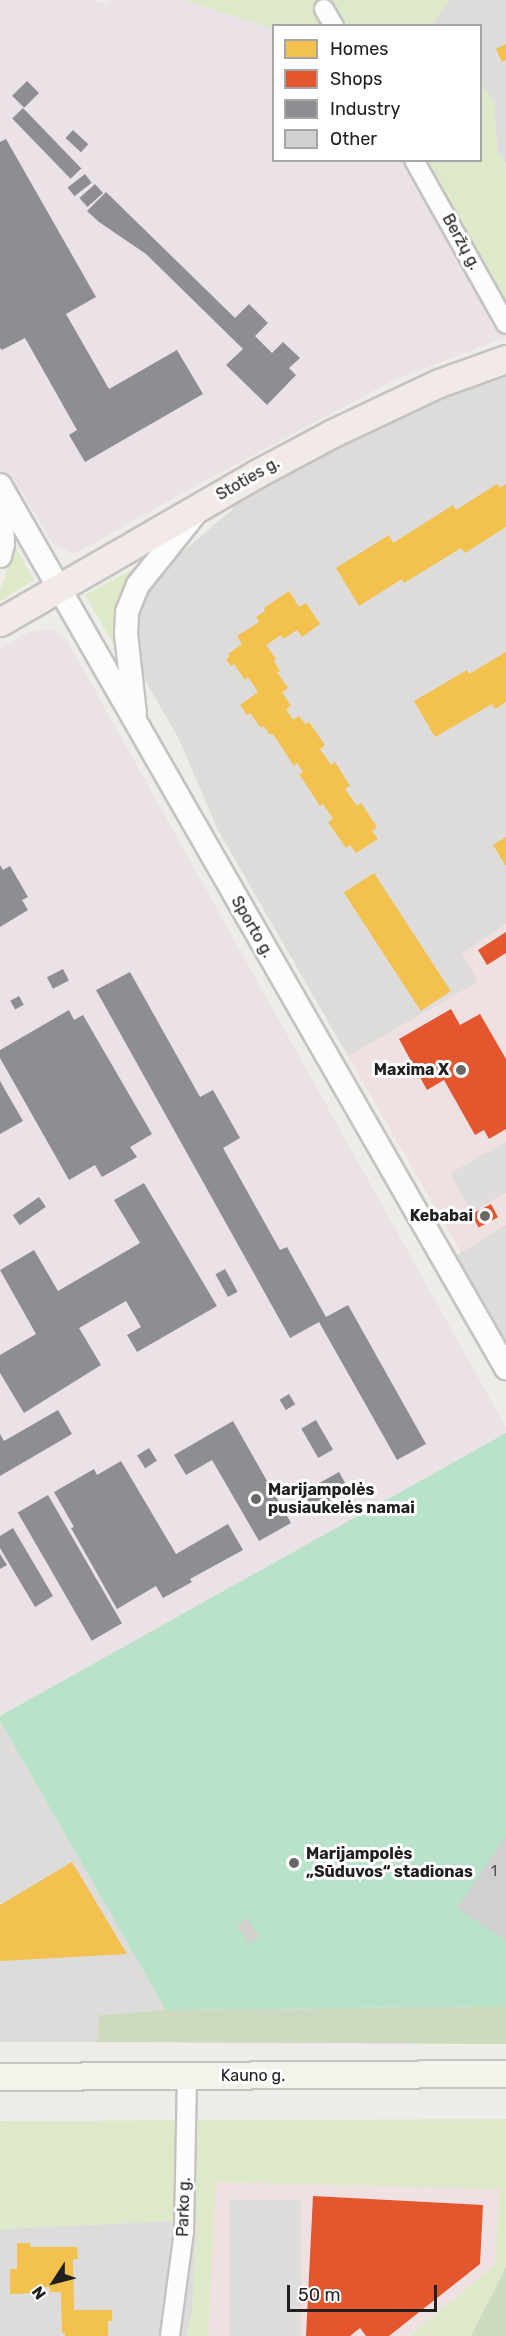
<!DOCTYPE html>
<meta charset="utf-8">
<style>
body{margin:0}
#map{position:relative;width:506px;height:2336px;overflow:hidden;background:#eeece9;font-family:Rubik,sans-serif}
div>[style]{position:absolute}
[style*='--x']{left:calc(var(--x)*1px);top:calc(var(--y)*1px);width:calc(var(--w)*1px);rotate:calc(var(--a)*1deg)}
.residential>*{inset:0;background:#dddcda}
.commercial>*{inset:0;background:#efe1e1}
.industrial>*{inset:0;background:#ebe2e8}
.grass>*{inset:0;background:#dee9ca}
.forest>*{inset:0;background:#cddac0}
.pitch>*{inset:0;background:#b8e2ca}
.parking>*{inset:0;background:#dedddc;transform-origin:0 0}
.homes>*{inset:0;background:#f2c14e;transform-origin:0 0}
.shops>*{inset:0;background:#e4572e;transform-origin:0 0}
.industry>*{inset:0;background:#8d8d92;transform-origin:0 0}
.building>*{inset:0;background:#d2d0ce;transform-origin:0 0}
.roads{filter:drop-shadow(2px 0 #c4c3c1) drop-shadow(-2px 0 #c4c3c1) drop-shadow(0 2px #c4c3c1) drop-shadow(0 -2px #c4c3c1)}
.minor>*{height:18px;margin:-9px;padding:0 9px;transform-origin:9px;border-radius:9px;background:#fcfcfc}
.tertiary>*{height:22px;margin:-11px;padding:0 11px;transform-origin:11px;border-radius:11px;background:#fcfcfc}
.secondary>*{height:26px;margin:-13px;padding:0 13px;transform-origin:13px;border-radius:13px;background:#f3f3ec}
.primary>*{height:27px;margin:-13.5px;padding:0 13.5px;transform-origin:13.5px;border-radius:13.5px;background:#f1eae6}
.dots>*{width:16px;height:16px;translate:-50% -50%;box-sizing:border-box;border:3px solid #fff;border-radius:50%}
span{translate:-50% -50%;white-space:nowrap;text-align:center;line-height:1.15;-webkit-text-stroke:6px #fff;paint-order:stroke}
.number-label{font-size:14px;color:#4c4c4c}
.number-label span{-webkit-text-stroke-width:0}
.street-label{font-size:16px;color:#202020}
.poi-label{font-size:16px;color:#202020;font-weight:700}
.right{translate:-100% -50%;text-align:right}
.left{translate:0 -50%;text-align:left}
.legend{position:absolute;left:272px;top:24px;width:210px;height:138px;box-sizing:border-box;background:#fff;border:2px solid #a6a6a6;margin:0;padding:8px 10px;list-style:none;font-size:18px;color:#202020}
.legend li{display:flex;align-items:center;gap:12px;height:30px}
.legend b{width:30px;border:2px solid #a6a6a6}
.north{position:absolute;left:24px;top:2252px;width:60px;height:60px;-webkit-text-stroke:4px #fff;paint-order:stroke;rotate:234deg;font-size:16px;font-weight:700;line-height:24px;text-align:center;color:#202020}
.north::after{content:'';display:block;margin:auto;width:21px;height:27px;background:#202020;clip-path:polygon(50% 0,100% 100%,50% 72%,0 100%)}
.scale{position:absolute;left:287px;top:2285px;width:150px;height:27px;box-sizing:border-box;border:3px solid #202020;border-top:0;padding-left:8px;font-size:18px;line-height:21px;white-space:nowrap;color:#202020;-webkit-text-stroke:4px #fff;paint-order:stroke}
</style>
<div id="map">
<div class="residential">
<div style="clip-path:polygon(449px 0,506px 0,506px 164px,497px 151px,494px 102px,481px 84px,480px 26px,435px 25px,433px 22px)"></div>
<div style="clip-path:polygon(506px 359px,506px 924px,463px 953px,478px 982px,348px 1056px,218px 830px,178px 737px,134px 661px,132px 635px,145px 591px,166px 566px,232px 510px,256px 474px)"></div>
<div style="clip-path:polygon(506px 1225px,506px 1368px,445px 1262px)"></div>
<div style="clip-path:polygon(0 1721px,166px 2010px,99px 2015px,97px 2042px,0 2042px)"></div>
<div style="clip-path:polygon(197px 2220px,192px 2314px,186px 2336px,0 2336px,0 2229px)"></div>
</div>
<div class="commercial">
<div style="clip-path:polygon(506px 924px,506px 1225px,461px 1252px,348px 1056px,478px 982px,462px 953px)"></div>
<div style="clip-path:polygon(215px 2182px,501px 2189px,495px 2265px,408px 2336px,208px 2336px)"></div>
</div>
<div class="industrial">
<div style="clip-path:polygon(0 0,92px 0,105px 4px,113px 0,184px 0,273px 29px,274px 160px,406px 161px,506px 337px,394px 380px,177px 496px,75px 554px,53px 544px,21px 490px,0 501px)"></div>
<div style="clip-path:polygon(52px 629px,67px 640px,506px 1427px,506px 1433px,0 1716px,0 648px,31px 631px)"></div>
</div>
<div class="grass">
<div style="clip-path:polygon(184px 0,449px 0,433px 22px,435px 25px,274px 26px,273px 29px)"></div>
<div style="clip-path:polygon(481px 84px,494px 102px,497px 151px,506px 164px,506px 336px,406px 161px,480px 160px)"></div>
<div style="clip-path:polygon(10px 537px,34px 580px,0 601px,0 591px,8px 567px)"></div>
<div style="clip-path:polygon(153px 558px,123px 661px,85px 595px)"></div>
<div style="clip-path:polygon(506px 2119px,506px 2267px,471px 2336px,409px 2336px,495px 2265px,500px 2189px,216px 2182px,208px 2336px,186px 2336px,192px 2314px,197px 2220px,0 2229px,0 2121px)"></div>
</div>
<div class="forest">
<div style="clip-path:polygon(506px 2006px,506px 2044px,97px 2042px,99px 2015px,166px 2010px)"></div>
<div style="clip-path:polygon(506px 2267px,506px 2336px,471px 2336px)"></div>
</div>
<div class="pitch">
<div style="clip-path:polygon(506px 1433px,506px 2006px,166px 2010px,0 1721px,0 1716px)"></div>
</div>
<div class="parking">
<div style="clip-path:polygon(506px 1142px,506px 1193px,471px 1212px,450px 1173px)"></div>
<div style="left:229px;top:2200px;width:72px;height:136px"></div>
</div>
<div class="homes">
<div style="clip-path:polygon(506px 44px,506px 60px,502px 62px,496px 49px)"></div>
<div style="clip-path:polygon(497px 484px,500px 488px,506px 484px,506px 527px,465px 553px,461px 548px,404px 583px,402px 579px,359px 606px,336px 568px,389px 535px,393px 543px,453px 505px,456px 510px)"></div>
<div style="clip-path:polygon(289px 591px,299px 607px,306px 603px,320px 624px,302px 637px,297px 630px,283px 639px,281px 635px,266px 645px,276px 659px,274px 661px,280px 671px,277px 672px,288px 688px,282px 692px,291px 706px,286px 709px,293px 720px,299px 716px,305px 724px,309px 722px,325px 745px,320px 749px,331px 765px,335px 762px,350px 786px,345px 789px,357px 806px,361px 803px,377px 827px,372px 831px,378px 839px,356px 853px,350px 845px,346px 848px,328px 822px,333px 819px,323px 804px,320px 806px,299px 774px,303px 772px,297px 763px,294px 766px,273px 734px,270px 735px,264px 726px,261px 728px,250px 713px,247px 715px,240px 705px,258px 692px,248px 677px,245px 680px,234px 664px,231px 666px,226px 659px,230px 656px,228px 654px,242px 644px,237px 636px,259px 622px,256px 617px,265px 611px,264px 608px)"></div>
<div style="clip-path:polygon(506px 652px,506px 702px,495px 709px,492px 704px,435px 737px,414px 701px,467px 670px,469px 674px)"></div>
<div style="clip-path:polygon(506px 837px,506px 866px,493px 845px)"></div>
<div style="left:374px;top:873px;width:141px;height:36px;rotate:57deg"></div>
<div style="clip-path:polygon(72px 1862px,127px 1954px,0 1961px,0 1905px)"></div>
<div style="clip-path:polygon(17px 2243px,30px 2243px,30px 2247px,77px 2247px,78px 2259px,73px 2259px,74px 2310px,112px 2310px,112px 2321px,108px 2321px,108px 2336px,65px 2336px,65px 2333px,62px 2333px,61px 2292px,50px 2292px,50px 2287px,41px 2287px,41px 2293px,10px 2294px,10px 2269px,17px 2269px)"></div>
</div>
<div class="shops">
<div style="clip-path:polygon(506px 932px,506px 953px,487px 965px,478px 950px)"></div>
<div style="clip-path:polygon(451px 1009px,460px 1025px,480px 1014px,506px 1059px,506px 1129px,489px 1139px,484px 1130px,475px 1135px,444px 1080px,427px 1090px,399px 1039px)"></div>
<div style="left:491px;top:1204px;width:15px;height:22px;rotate:62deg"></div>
<div style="clip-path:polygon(313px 2196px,483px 2205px,480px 2264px,389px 2336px,366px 2336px,360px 2328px,350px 2336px,306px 2336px)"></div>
</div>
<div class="industry">
<div style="left:27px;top:81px;width:17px;height:21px;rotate:45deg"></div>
<div style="left:23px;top:108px;width:84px;height:15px;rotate:46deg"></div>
<div style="left:73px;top:130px;width:21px;height:11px;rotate:43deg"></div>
<div style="clip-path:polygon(6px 139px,96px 297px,66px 314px,109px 389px,177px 350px,203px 394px,85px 462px,69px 435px,77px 430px,25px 338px,2px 350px,0 348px,0 142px)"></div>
<div style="left:85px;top:174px;width:11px;height:22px;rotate:52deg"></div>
<div style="left:95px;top:184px;width:12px;height:21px;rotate:48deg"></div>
<div style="clip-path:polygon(106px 192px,235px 318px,249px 304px,268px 323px,255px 336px,272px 353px,283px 342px,300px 358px,289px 368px,296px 375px,267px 405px,226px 365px,243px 349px,146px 254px,99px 222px,87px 211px)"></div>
<div style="clip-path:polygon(0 865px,3px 870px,10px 866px,28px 897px,22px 900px,28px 910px,0 927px)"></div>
<div style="left:63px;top:969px;width:13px;height:18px;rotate:63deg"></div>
<div style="clip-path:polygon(130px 972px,200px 1097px,213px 1090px,240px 1138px,223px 1148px,280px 1250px,287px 1247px,326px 1317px,348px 1305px,426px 1444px,397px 1460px,319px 1322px,290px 1338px,96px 990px)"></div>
<div style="left:19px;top:996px;width:10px;height:10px;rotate:61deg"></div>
<div style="clip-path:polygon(69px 1010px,74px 1020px,83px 1015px,152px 1134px,130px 1147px,137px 1157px,102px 1177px,95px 1165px,69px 1180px,0 1058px,0 1050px)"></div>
<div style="clip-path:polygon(0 1081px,23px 1121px,0 1134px)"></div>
<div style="clip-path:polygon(144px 1183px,217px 1306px,137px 1352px,127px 1335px,141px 1327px,126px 1301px,79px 1328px,101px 1365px,24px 1413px,0 1373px,0 1355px,36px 1334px,0 1270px,34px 1250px,58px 1291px,140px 1243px,114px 1200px)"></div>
<div style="left:39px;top:1197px;width:12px;height:32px;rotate:55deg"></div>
<div style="left:225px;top:1269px;width:26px;height:11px;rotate:61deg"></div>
<div style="left:289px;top:1394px;width:12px;height:11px;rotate:59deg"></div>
<div style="clip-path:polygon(58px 1410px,72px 1434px,0 1476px,0 1434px,4px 1441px)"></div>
<div style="left:316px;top:1420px;width:34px;height:17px;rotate:60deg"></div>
<div style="clip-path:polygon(233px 1421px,291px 1523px,259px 1541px,212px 1460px,186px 1475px,174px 1455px)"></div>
<div style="left:149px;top:1448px;width:15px;height:14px;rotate:58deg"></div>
<div style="clip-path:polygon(121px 1461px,176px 1554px,228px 1524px,243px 1550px,190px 1579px,192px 1582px,163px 1598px,156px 1586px,117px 1609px,71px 1528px,74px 1527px,54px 1492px,94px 1469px,97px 1475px)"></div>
<div style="left:339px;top:1472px;width:23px;height:41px;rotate:61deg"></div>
<div style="left:48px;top:1495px;width:148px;height:35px;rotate:60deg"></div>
<div style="clip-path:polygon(13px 1528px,53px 1596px,35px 1607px,0 1548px,0 1536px)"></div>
<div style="clip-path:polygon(0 1554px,7px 1565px,0 1569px)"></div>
</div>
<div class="building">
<div style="clip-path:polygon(506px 1836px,506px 1941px,457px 1908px)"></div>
<div style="left:247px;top:1918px;width:23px;height:13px;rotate:56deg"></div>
</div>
<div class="roads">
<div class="minor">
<div style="--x:324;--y:9;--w:20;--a:60"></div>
<div style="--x:414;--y:160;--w:188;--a:60.7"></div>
<div style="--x:170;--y:2336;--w:106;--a:-82.4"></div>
<div style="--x:184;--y:2231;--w:154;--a:-88.9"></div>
</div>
<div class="tertiary">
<div style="--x:0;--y:485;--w:1018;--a:60.19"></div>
<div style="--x:0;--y:556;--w:12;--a:-76"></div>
<div style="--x:3;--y:544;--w:56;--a:-92"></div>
<div style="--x:135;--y:714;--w:81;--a:-96.4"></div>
<div style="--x:126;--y:634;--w:22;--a:-87"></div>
<div style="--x:127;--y:612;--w:29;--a:-68"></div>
<div style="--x:138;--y:585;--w:96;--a:-51.3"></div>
</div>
<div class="secondary">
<div style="--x:0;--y:2077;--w:506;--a:-0.34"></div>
</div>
<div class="primary">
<div style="--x:0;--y:622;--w:296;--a:-30"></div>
<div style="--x:256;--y:474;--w:87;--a:-28"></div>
<div style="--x:333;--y:433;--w:117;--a:-25.3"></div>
<div style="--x:439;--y:383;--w:71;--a:-19.7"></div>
</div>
</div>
<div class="dots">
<div style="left:461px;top:1070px;background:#686766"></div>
<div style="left:485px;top:1216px;background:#686766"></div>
<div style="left:256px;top:1499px;background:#686766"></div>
<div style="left:294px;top:1863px;background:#686766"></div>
</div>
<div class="number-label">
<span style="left:494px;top:1872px">1</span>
</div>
<div class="street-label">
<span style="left:461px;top:242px;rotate:61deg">Beržų g.</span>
<span style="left:248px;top:479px;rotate:-30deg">Stoties g.</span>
<span style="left:252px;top:927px;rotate:60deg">Sporto g.</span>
<span style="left:253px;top:2076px">Kauno g.</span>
<span style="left:184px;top:2207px;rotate:-88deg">Parko g.</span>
</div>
<div class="poi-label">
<span class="right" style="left:449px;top:1070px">Maxima X</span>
<span class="right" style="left:473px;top:1216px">Kebabai</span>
<span class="left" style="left:268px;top:1499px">Marijampolės<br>pusiaukelės namai</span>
<span class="left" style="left:306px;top:1863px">Marijampolės<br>„Sūduvos“ stadionas</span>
</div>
<ul class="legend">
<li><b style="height:16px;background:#f2c14e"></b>Homes</li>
<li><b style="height:16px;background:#e4572e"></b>Shops</li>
<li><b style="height:16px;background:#8d8d92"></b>Industry</li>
<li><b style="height:16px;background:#d2d0ce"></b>Other</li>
</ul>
<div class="north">N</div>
<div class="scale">50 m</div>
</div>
